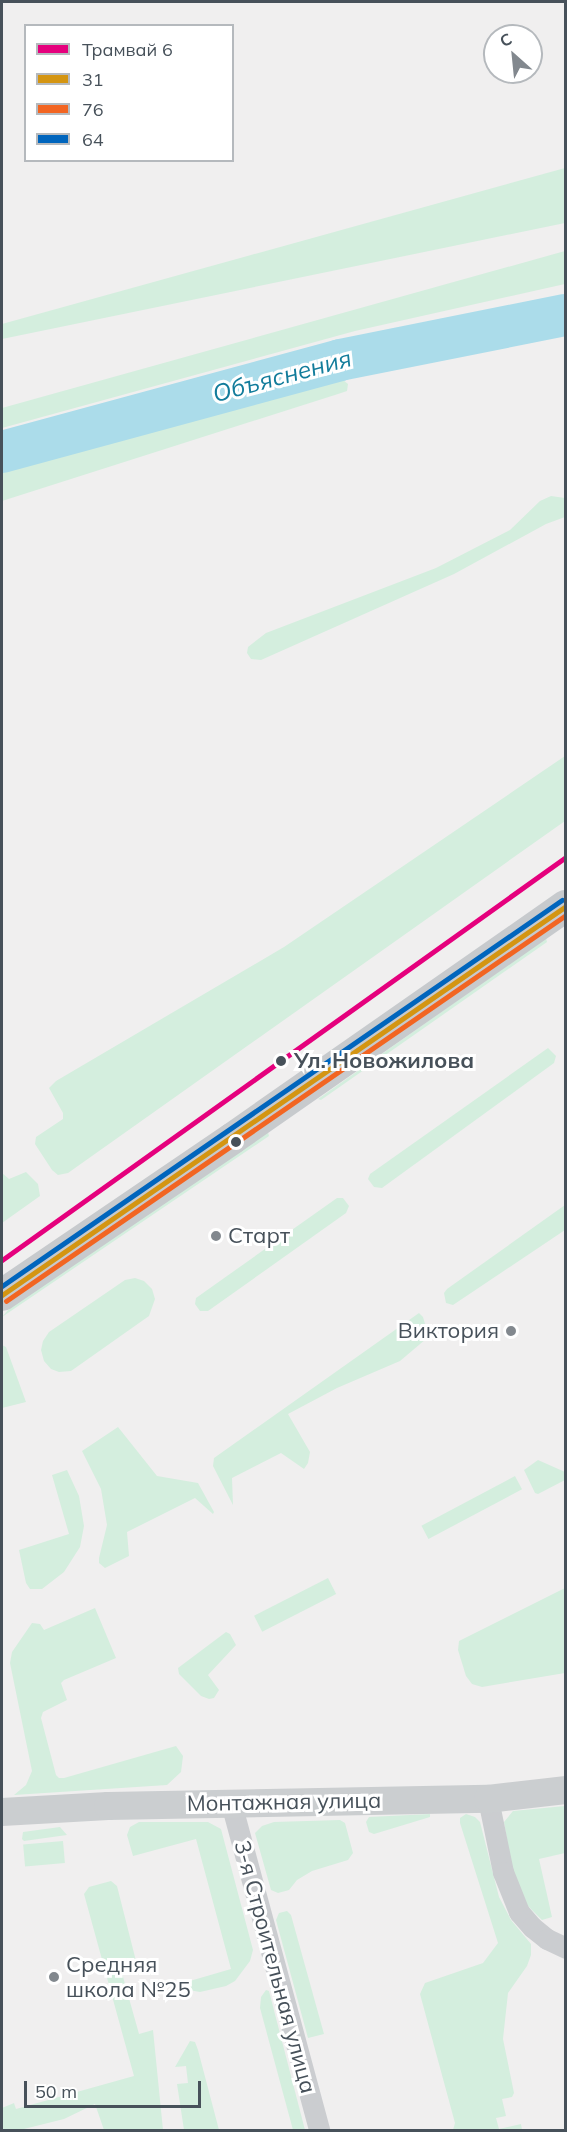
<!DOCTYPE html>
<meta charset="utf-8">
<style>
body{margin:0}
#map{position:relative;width:567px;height:2132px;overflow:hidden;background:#f0efef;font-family:Mulish,sans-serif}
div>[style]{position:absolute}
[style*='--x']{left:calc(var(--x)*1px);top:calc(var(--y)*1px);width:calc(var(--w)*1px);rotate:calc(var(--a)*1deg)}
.green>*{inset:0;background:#d4eede;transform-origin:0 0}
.river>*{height:42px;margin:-21px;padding:0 21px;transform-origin:21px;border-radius:21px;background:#abdcea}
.street>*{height:21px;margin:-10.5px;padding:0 10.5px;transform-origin:10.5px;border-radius:10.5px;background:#cbcdd0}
.secondary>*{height:28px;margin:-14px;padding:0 14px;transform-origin:14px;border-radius:14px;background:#cbced0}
.primary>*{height:32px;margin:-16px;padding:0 16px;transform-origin:16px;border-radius:16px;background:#c7cacd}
.bus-1>*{height:4.5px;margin:-2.25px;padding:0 2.25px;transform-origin:2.25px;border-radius:2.25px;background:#d49512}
.bus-2>*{height:4.5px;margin:-2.25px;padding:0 2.25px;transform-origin:2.25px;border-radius:2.25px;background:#f26522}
.bus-3>*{height:4.5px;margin:-2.25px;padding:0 2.25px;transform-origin:2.25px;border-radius:2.25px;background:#0065bd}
.tram-1>*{height:4.5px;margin:-2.25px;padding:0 2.25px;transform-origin:2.25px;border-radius:2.25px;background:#e5007d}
.dots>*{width:16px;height:16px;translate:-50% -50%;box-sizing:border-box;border:3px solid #fff;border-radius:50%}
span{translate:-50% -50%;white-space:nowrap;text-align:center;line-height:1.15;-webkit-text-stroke:6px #fff;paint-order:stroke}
.stop-label{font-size:22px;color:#47515a;font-weight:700}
.left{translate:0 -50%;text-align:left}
.poi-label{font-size:22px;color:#47515a}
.right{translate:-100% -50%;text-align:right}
.street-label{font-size:22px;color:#47515a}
.water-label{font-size:24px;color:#127c9b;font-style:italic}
.frame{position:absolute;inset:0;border:3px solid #47515a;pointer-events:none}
.legend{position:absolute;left:24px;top:24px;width:210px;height:138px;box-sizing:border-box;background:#fff;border:2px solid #b5b9bd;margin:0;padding:8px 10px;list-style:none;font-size:18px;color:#47515a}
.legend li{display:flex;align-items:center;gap:12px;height:30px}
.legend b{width:30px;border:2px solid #b5b9bd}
.north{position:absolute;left:483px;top:24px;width:60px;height:60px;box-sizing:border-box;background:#fff;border:2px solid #b5b9bd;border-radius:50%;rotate:333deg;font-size:16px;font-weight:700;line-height:24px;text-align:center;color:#47515a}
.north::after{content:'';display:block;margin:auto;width:21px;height:27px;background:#82888e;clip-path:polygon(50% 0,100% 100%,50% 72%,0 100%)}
.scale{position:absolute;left:24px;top:2081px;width:177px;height:27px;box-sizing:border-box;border:3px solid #47515a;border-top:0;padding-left:8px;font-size:18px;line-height:21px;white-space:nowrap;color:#47515a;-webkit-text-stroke:4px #fff;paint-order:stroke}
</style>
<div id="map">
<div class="green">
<div style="clip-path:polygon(565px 168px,565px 223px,2px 339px,2px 324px)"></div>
<div style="clip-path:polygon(565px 251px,565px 284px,355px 331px,2px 428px,2px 408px)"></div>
<div style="clip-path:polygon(343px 380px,348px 384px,347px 391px,338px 394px,2px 501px,2px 471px)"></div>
<div style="clip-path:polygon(551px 496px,565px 498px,565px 517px,546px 524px,454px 574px,261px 660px,251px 659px,247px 653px,248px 647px,266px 633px,436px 568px,510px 530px,540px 501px)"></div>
<div style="clip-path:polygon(565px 756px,565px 821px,68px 1173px,58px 1175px,52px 1170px,35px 1144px,36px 1137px,63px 1119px,63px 1113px,49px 1088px,56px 1081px,284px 947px)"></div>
<div style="clip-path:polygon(546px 938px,547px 942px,321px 1100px,318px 1099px)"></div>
<div style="clip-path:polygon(548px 1048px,556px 1056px,554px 1063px,382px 1188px,374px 1187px,368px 1179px,370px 1174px)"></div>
<div style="clip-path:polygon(268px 1132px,269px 1136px,2px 1317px,15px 1302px)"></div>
<div style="clip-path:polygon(26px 1172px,38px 1184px,40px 1196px,2px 1223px,2px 1173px,9px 1179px)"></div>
<div style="clip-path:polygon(337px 1198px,343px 1198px,349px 1206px,346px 1213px,208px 1311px,200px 1311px,195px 1304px,196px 1298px)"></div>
<div style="clip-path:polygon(565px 1205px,565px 1230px,453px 1305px,446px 1303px,444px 1293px,447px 1289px)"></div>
<div style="clip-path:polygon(135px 1278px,144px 1281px,152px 1289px,155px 1299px,149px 1316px,71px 1371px,59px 1372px,51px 1369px,44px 1361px,41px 1350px,43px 1341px,49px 1332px,125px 1280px)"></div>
<div style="clip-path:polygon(419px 1313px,423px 1317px,428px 1334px,426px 1339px,400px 1361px,337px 1388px,288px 1414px,310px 1452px,308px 1463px,304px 1469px,281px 1453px,232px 1478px,233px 1505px,213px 1466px,214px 1458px)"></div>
<div style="clip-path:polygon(2px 1345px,6px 1347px,26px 1402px,2px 1408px)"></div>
<div style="clip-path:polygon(118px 1427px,157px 1476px,198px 1483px,214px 1512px,213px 1514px,195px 1498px,127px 1532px,129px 1556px,105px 1568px,99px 1563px,99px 1558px,107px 1525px,101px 1489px,82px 1451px)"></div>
<div style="clip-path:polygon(538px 1460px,565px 1472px,565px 1480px,538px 1494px,535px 1493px,524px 1470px)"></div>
<div style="clip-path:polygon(67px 1470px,79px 1496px,84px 1526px,80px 1547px,64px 1572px,42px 1589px,30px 1589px,26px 1583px,19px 1550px,69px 1534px,52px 1475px)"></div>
<div style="left:515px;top:1476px;width:15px;height:106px;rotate:62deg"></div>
<div style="left:328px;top:1578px;width:18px;height:83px;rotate:63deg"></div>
<div style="clip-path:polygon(565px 1588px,565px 1673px,482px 1687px,472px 1684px,466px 1676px,458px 1650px,459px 1641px)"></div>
<div style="clip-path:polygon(95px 1608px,116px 1658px,64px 1680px,61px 1683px,67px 1700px,43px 1712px,41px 1718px,56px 1775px,59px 1778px,64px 1778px,176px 1746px,183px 1756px,181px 1772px,167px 1785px,14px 1795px,26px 1785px,32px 1771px,10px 1663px,12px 1652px,32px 1623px,40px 1624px,44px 1630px)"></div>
<div style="clip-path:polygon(226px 1632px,230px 1634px,236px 1645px,208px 1675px,219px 1690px,214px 1698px,209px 1699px,201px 1696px,179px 1674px,178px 1668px)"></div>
<div style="clip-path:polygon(565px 1806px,565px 1853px,539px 1859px,552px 1917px,542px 1920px,527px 1905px,512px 1869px,504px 1822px,513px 1811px)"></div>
<div style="clip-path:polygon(430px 1814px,430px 1817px,374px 1834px,369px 1832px,366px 1822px,369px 1817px)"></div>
<div style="clip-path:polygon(466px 1814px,475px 1817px,480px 1822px,499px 1897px,511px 1920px,531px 1944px,531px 1955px,527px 1966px,508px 1993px,503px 2039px,514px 2093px,512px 2097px,502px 2099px,506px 2116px,496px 2118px,499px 2129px,521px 2124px,522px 2130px,453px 2130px,455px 2123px,420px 1994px,425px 1983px,483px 1963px,498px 1943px,460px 1823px,460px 1818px)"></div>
<div style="clip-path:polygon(340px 1820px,345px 1823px,353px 1853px,348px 1860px,312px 1871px,297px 1880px,289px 1890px,278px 1893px,271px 1890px,255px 1833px,262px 1826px,274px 1822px)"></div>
<div style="clip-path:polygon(139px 1822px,208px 1822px,221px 1829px,253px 1950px,250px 1961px,235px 1981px,226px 1986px,200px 1992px,189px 1990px,183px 1983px,231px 1969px,196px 1839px,133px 1856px,127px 1835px,130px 1827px)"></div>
<div style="clip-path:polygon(60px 1827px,67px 1835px,24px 1841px,22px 1839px,23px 1832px)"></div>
<div style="left:63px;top:1841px;width:22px;height:40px;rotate:85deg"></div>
<div style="clip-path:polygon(111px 1881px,117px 1886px,136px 1961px,120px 1966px,139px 2034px,153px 2030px,163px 2130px,104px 2130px,95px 2104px,64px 2119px,20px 2130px,2px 2130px,2px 2108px,14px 2103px,16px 2109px,134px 2076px,84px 1894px,89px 1887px)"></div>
<div style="clip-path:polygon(287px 1911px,291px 1915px,324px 2034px,308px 2038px,276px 1920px,279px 1913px)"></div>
<div style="clip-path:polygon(266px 1990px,269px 1991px,305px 2130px,293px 2130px,260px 2008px,261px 1997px)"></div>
<div style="clip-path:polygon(190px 2041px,195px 2042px,198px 2050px,219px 2130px,184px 2130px,177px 2084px,188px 2083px,186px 2066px,175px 2067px)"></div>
</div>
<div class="river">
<div style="--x:2;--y:452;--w:350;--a:-15.2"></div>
<div style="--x:340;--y:360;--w:230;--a:-11.3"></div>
</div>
<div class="street">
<div style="--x:488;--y:1799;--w:75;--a:78.4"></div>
<div style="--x:503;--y:1872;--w:43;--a:68.2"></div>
<div style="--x:519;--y:1912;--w:20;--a:49"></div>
<div style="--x:532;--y:1927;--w:19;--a:39"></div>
<div style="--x:547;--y:1939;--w:21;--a:25"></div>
<div style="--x:231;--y:1803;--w:339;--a:74.9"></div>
</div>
<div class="secondary">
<div style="--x:2;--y:1812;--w:106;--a:-3.2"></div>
<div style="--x:108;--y:1806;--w:380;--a:-1.1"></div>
<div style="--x:488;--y:1799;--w:79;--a:-6.6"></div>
</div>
<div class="primary">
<div style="--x:2;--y:1295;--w:279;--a:-34.2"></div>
<div style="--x:233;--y:1138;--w:406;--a:-34.9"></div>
</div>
<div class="bus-1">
<div style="--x:2;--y:1295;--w:685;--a:-34.59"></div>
</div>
<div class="bus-2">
<div style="--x:6;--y:1301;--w:680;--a:-34.58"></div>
</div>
<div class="bus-3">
<div style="--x:2;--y:1286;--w:680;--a:-34.58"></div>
</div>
<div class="tram-1">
<div style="--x:2;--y:1260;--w:693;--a:-35.55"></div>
</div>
<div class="dots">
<div style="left:281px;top:1061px;background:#47515a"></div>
<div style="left:236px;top:1142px;background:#47515a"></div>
<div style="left:216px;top:1236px;background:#82888e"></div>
<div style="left:511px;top:1331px;background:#82888e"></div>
<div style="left:54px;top:1977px;background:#82888e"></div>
</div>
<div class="stop-label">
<span class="left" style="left:294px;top:1061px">Ул. Новожилова</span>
</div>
<div class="poi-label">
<span class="left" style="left:228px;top:1236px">Старт</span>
<span class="right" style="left:499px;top:1331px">Виктория</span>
<span class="left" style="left:66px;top:1977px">Средняя<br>школа №25</span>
</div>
<div class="street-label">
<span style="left:284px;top:1802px;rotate:-1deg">Монтажная улица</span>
<span style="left:275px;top:1967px;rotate:75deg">3-я Строительная улица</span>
</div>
<div class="water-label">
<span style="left:282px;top:376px;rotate:-15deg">Объяснения</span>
</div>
<div class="frame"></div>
<ul class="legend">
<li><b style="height:8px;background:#e5007d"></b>Трамвай 6</li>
<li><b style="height:8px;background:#d49512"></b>31</li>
<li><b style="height:8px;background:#f26522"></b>76</li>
<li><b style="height:8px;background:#0065bd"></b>64</li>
</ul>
<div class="north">С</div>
<div class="scale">50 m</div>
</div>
